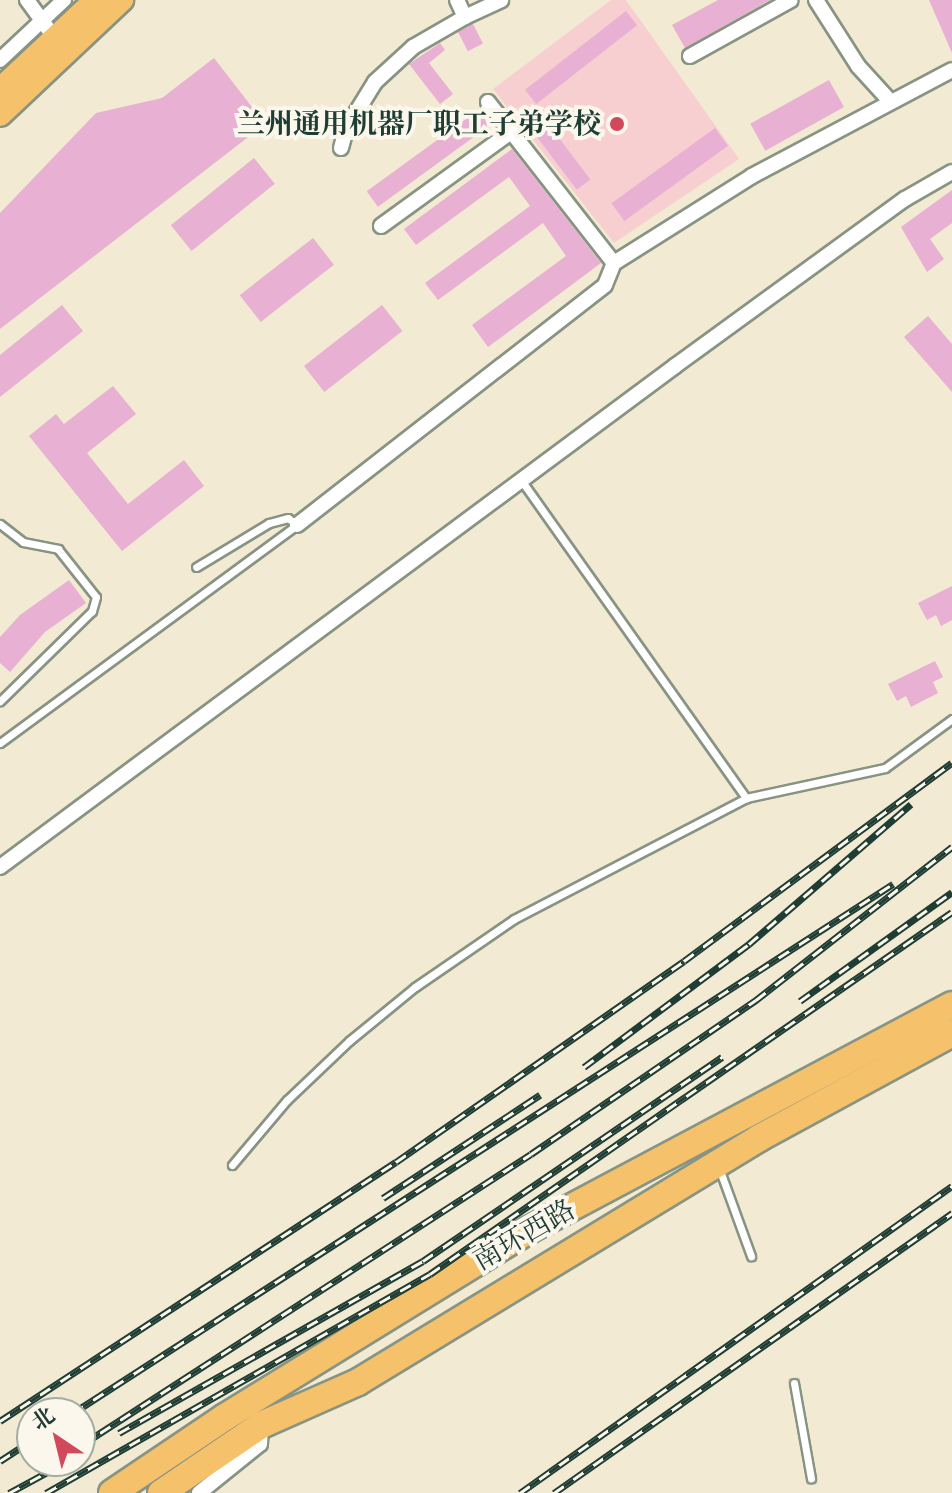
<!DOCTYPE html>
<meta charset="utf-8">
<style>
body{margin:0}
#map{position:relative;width:952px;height:1493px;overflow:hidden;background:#f2ead2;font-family:"IM FELL Great Primer","Noto Serif SC",serif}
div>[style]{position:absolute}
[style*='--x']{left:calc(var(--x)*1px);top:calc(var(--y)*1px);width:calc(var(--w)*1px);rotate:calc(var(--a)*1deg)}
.built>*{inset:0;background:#f7cfd1}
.building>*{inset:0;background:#e8b0d2;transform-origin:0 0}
.roads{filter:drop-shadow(2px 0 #889483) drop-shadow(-2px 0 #889483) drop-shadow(0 2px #889483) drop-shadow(0 -2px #889483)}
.lane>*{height:7px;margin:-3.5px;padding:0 3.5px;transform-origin:3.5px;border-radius:3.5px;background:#fff}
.street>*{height:14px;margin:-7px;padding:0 7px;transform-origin:7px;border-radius:7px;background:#fff}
.primary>*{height:22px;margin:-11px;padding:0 11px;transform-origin:11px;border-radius:11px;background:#f5c16b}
.highway>*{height:26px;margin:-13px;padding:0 13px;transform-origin:13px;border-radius:13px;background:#f5c16b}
.rail>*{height:7px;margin-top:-3.5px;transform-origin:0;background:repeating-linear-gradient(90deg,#fbf7ec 0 12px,#1f3d34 0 24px);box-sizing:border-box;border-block:2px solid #1f3d34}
.dots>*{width:22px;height:22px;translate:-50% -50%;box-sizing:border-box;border:4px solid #fbf7ec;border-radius:50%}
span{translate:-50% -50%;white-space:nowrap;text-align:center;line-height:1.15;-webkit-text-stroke:8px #fbf7ec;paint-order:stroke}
.poi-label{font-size:28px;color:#1f3d34;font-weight:700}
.right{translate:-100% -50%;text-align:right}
.street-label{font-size:28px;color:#1f3d34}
.north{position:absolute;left:16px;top:1397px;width:80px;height:80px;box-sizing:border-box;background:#fbf7ec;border:2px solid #a3ada2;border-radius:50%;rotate:325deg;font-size:22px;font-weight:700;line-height:32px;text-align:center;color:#1f3d34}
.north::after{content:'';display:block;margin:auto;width:28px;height:36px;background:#d1495b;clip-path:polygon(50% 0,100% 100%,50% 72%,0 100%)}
</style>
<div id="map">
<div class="built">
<div style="clip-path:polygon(611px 0,626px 0,739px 159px,614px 243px,493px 89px)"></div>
</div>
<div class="building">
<div style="clip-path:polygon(718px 0,770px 0,685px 48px,672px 25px)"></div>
<div style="clip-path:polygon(929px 0,952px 0,952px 53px)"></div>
<div style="left:626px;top:11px;width:18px;height:128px;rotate:52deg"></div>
<div style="left:473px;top:24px;width:22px;height:17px;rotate:63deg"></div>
<div style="clip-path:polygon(440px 43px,445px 50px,429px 63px,453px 94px,440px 104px,409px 64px)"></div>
<div style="clip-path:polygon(214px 58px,265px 124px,0 329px,0 213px,96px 113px,162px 98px)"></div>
<div style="left:829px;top:80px;width:31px;height:90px;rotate:61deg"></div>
<div style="left:480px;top:109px;width:19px;height:140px;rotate:54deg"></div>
<div style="left:547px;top:122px;width:72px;height:17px;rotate:53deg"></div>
<div style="left:715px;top:128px;width:22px;height:128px;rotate:54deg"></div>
<div style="clip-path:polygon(512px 149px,601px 263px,488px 347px,472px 325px,566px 256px,543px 223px,438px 300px,425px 283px,530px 206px,509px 177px,416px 245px,404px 229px)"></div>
<div style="left:254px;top:158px;width:33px;height:107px;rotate:51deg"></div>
<div style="clip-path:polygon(952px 190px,952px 223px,930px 239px,944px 259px,927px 272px,901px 227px)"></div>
<div style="left:313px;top:238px;width:34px;height:93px;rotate:52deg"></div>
<div style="clip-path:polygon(62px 305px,83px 331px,0 397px,0 355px)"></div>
<div style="left:382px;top:305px;width:33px;height:99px;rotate:52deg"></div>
<div style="clip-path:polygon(928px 316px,952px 344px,952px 392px,904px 337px)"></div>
<div style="clip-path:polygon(113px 386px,136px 414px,87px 453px,128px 504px,184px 460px,204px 486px,122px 551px,29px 436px,56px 414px,64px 424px)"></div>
<div style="clip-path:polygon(69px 580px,86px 603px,45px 632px,10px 672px,0 663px,0 637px,20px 615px)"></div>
<div style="clip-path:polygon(952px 586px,952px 620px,941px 626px,936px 615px,927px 620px,918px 603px)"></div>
<div style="clip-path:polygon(935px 661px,943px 677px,933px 682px,938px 693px,911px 707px,906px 696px,897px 701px,888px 684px)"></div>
</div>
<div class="roads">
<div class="lane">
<div style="--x:521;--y:480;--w:390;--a:54.7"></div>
<div style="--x:0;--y:524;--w:29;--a:38"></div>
<div style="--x:23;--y:542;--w:36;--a:11"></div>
<div style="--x:58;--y:549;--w:61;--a:51.6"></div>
<div style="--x:96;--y:597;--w:15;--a:106"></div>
<div style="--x:92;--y:611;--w:129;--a:135.6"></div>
<div style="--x:0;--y:743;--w:368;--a:-36.3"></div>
<div style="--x:297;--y:525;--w:11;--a:-142"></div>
<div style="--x:288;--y:518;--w:20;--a:165"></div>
<div style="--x:269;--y:523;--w:85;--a:148.9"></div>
<div style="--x:232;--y:1165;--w:85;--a:-49.8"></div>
<div style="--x:287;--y:1100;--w:86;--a:-43.6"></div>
<div style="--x:349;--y:1041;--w:85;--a:-39.3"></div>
<div style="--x:415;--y:987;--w:120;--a:-34.5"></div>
<div style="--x:514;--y:919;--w:262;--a:-27.5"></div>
<div style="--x:746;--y:798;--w:142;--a:-12.2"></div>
<div style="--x:885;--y:768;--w:83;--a:-36.2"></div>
<div style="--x:719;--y:1168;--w:94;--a:70"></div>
<div style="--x:794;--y:1383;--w:97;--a:79.9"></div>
</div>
<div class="street">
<div style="--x:27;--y:0;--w:46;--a:53.9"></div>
<div style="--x:457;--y:0;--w:19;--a:65"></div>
<div style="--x:465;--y:17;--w:40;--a:-25"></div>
<div style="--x:816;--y:0;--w:78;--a:57.5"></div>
<div style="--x:858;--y:66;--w:47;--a:47.6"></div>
<div style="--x:690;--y:56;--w:115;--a:-29"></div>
<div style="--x:0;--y:60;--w:88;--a:-43.2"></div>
<div style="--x:488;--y:102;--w:204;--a:52"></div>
<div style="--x:614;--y:263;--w:163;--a:-32.2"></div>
<div style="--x:752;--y:176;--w:226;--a:-27.9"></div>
<div style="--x:341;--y:148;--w:20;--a:-75"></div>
<div style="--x:346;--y:129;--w:55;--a:-58.3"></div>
<div style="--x:375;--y:82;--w:52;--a:-42.6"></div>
<div style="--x:413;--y:47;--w:60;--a:-30"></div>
<div style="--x:381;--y:226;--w:162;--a:-35.9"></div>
<div style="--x:297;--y:525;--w:390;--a:-37.9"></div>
<div style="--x:605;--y:285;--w:24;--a:-68"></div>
<div style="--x:0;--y:867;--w:841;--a:-36.58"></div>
<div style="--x:675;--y:366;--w:284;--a:-36"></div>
<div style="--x:905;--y:199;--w:54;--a:-29.9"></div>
<div style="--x:199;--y:1493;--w:78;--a:-38.8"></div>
<div style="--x:260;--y:1444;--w:19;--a:-87"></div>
</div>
<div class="primary">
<div style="--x:0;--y:89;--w:130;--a:-43.1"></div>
<div style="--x:0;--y:115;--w:168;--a:-43.3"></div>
</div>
<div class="highway">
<div style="--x:112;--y:1493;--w:136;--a:-33.9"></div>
<div style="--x:225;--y:1417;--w:357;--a:-31.6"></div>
<div style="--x:529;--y:1230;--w:479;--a:-28"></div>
<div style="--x:161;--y:1493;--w:121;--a:-34.2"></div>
<div style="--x:261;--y:1425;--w:106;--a:-23.9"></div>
<div style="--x:358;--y:1382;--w:469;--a:-31.3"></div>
<div style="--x:759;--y:1138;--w:220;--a:-28.5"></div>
</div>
</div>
<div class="rail">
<div style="--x:800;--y:1001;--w:187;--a:-35.6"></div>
<div style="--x:584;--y:1067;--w:206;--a:-36.7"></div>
<div style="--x:749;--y:944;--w:214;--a:-40.8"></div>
<div style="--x:383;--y:1198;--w:188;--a:-33.3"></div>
<div style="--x:73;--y:1413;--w:976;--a:-32.83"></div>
<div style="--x:0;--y:1421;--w:473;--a:-33.2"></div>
<div style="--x:396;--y:1162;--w:351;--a:-34.9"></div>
<div style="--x:684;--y:961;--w:333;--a:-36.5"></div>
<div style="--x:119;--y:1433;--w:349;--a:-29.5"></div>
<div style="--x:423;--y:1261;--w:362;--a:-34.3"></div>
<div style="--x:80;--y:1446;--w:537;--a:-32.92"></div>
<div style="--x:531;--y:1154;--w:273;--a:-34.4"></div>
<div style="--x:756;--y:1000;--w:249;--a:-38"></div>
<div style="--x:0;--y:1461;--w:38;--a:-33"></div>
<div style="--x:9;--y:1493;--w:67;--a:-28.5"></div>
<div style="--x:46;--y:1493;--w:442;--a:-29.7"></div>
<div style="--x:430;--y:1274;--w:635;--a:-34.74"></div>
<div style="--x:520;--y:1493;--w:530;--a:-35.4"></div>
<div style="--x:554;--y:1493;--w:487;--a:-35.1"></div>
</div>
<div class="dots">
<div style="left:617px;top:124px;background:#d1495b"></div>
</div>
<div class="poi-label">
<span class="right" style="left:601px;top:124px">兰州通用机器厂职工子弟学校</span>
</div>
<div class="street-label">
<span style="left:524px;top:1235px;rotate:-30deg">南环西路</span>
</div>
<div class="north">北</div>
</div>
